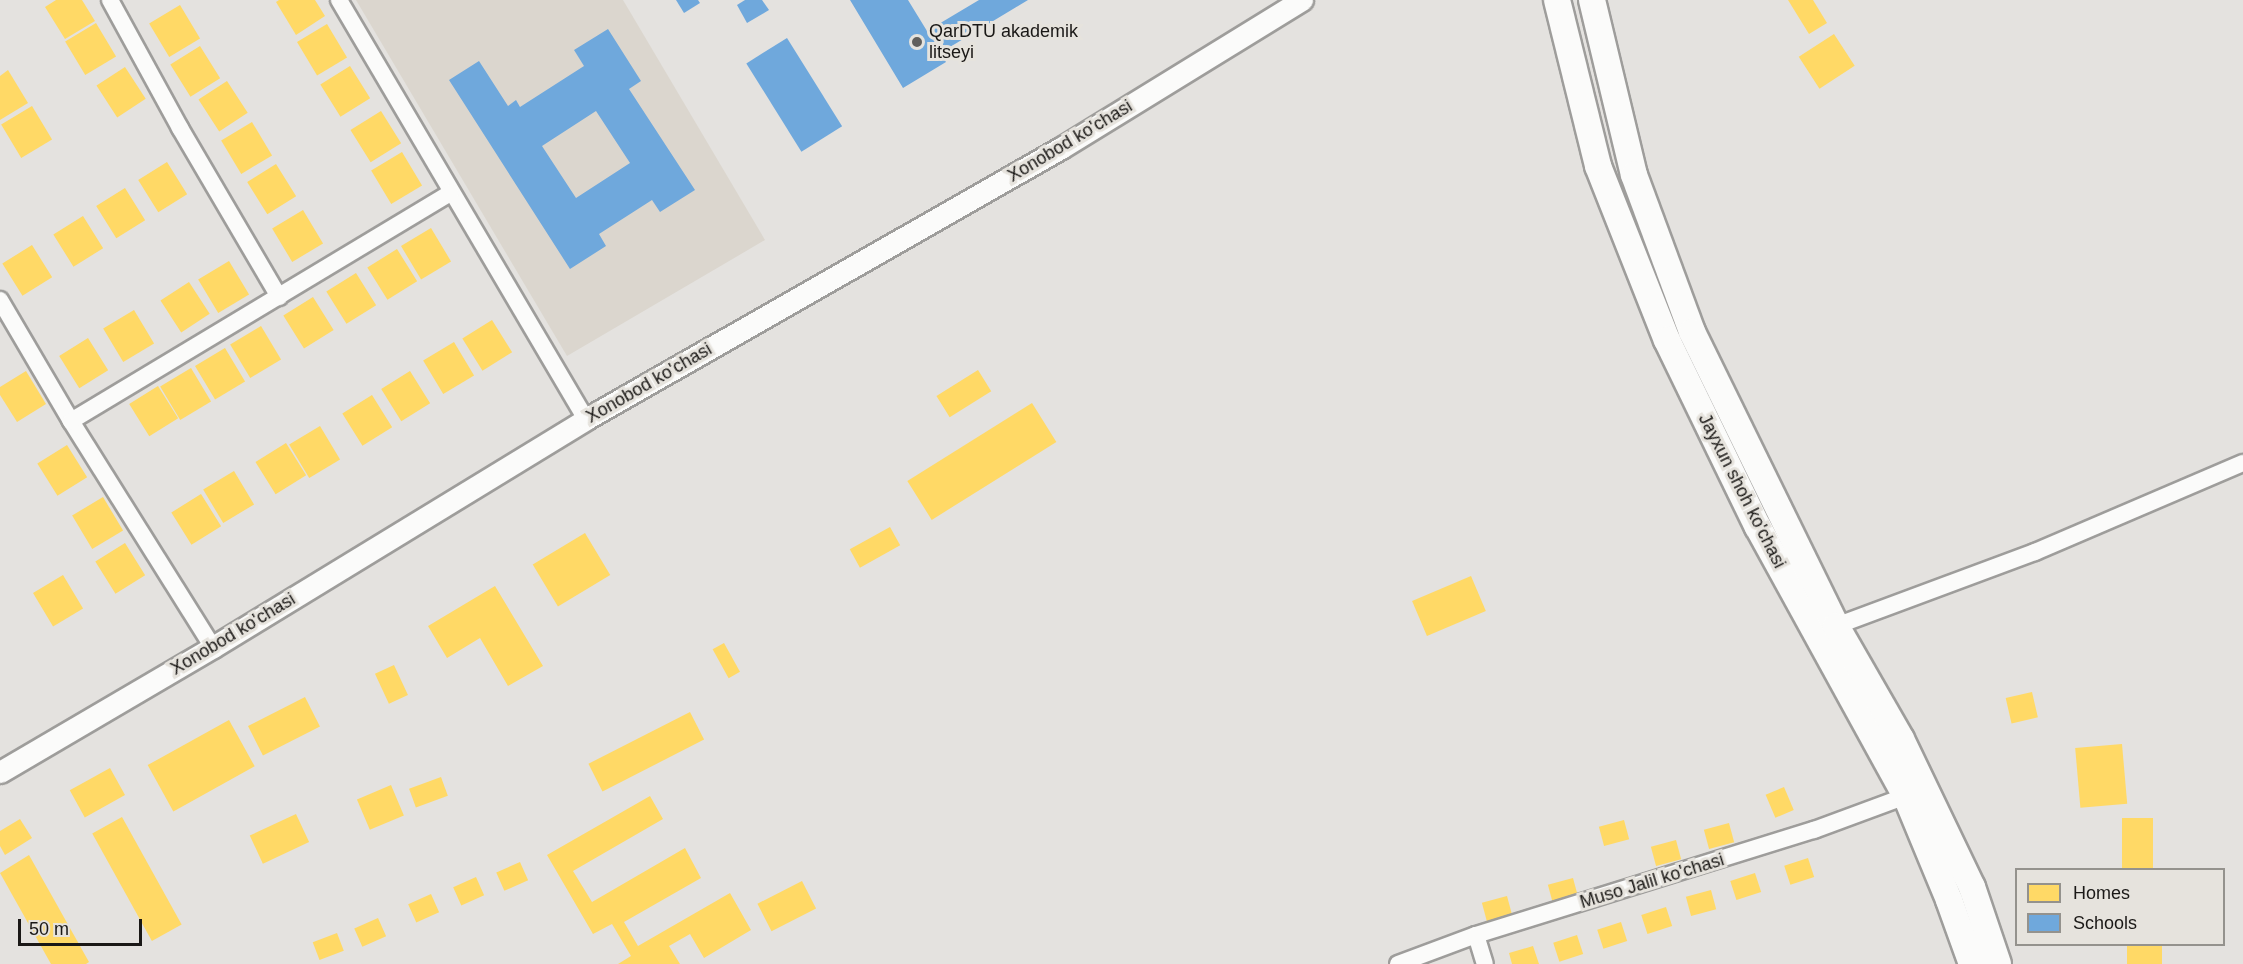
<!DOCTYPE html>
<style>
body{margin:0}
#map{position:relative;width:2243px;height:964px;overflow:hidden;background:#e4e2df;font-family:Arial,sans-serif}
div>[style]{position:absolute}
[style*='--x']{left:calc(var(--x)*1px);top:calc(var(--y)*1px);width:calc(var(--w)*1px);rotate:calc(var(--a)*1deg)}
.built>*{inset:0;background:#dbd6ce}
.homes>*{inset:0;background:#ffd966;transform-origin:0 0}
.schools>*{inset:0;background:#6fa8dc;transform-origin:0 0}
.roads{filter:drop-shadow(2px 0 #9e9d9b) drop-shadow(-2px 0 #9e9d9b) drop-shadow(0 2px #9e9d9b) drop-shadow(0 -2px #9e9d9b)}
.minor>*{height:16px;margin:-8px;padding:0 8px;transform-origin:8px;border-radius:8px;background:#fbfbfa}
.major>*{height:21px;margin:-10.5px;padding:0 10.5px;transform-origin:10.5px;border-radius:10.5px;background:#fbfbfa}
.highway>*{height:26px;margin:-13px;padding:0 13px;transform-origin:13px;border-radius:13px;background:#fbfbfa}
.dots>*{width:16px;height:16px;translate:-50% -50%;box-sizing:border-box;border:3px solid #e6e3dd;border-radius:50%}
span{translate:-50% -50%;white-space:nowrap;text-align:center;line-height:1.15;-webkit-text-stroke:6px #e6e3dd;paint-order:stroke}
.poi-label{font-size:18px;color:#1a1816}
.left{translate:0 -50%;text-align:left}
.street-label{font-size:18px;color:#1a1816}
.legend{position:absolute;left:2015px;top:868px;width:210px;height:78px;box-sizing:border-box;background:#e6e3dd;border:2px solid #94928d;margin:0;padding:8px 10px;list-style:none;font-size:18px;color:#1a1816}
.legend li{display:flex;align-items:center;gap:12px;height:30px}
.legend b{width:30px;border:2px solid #94928d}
.scale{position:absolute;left:18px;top:919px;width:124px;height:27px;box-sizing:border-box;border:3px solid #1a1816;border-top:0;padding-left:8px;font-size:18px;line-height:21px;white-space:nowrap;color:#1a1816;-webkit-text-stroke:4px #e6e3dd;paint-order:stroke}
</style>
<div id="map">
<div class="built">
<div style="clip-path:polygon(356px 0,623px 0,765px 240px,567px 356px)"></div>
</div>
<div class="homes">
<div style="clip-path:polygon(56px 0,82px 0,95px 21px,65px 39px,45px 7px)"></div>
<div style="clip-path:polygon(279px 0,315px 0,325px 16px,296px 35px,276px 2px)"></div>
<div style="clip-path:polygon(1788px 0,1813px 0,1827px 23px,1809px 34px)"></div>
<div style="left:180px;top:5px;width:39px;height:36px;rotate:59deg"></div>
<div style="left:96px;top:23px;width:39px;height:36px;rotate:59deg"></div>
<div style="left:327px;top:24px;width:39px;height:35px;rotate:59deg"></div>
<div style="left:1834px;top:34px;width:38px;height:42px;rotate:57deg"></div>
<div style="left:200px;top:46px;width:38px;height:35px;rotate:58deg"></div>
<div style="left:350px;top:66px;width:38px;height:35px;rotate:58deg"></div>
<div style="left:125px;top:67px;width:38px;height:34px;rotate:57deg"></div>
<div style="clip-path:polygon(8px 70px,28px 103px,0 120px,0 76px)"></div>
<div style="left:227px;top:81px;width:38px;height:34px;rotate:57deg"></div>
<div style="left:32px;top:106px;width:39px;height:36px;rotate:59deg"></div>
<div style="left:381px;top:111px;width:38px;height:36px;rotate:58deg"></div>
<div style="left:252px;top:122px;width:39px;height:36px;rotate:59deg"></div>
<div style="left:402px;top:152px;width:39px;height:36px;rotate:59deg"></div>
<div style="left:167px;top:162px;width:38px;height:34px;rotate:58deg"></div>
<div style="left:276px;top:164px;width:38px;height:34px;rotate:58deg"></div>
<div style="left:125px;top:188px;width:38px;height:34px;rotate:58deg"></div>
<div style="left:303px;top:210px;width:39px;height:36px;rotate:59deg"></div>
<div style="left:83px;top:216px;width:38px;height:35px;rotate:58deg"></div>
<div style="left:431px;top:228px;width:39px;height:35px;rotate:59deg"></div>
<div style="left:32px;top:245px;width:38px;height:35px;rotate:58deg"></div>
<div style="left:397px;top:249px;width:38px;height:35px;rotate:58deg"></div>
<div style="left:229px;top:261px;width:39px;height:36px;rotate:59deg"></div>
<div style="left:356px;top:273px;width:38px;height:35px;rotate:58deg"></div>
<div style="left:189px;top:282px;width:38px;height:34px;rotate:57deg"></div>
<div style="left:313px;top:297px;width:39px;height:35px;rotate:58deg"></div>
<div style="left:134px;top:310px;width:39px;height:36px;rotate:59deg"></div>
<div style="left:492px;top:320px;width:38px;height:35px;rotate:58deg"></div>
<div style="left:261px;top:326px;width:39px;height:36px;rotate:59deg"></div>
<div style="left:88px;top:338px;width:38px;height:34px;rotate:58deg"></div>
<div style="left:454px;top:342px;width:39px;height:36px;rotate:59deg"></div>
<div style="left:225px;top:348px;width:39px;height:35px;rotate:59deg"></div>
<div style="left:191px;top:368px;width:39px;height:36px;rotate:59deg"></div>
<div style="left:978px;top:370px;width:25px;height:49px;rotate:58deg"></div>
<div style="clip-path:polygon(26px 371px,46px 404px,17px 422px,0 395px,0 387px)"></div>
<div style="left:410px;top:371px;width:38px;height:34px;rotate:58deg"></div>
<div style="left:158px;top:386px;width:38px;height:34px;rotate:58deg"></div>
<div style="left:372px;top:395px;width:38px;height:35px;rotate:58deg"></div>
<div style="left:1032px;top:403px;width:46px;height:147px;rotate:58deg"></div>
<div style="left:320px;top:426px;width:39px;height:36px;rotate:59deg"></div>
<div style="left:286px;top:443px;width:38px;height:36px;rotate:58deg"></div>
<div style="left:67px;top:445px;width:38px;height:35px;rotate:58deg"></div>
<div style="left:234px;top:471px;width:39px;height:36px;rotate:59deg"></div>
<div style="left:201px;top:494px;width:38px;height:35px;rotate:58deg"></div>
<div style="left:103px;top:497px;width:39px;height:36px;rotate:59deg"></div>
<div style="left:890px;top:527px;width:21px;height:46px;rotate:61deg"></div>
<div style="left:585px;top:533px;width:49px;height:61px;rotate:59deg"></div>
<div style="left:125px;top:543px;width:38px;height:35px;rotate:58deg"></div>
<div style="left:63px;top:575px;width:39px;height:35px;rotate:59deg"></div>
<div style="left:1471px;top:576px;width:38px;height:64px;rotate:67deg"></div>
<div style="clip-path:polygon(495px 586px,543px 666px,508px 686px,480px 638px,447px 658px,428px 626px)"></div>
<div style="left:724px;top:643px;width:33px;height:13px;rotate:61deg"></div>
<div style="left:394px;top:665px;width:33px;height:21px;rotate:65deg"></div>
<div style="left:2032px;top:692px;width:26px;height:27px;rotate:77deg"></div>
<div style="left:305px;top:697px;width:33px;height:64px;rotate:63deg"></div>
<div style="left:690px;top:712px;width:31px;height:114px;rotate:63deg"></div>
<div style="left:229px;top:720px;width:53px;height:93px;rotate:61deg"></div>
<div style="left:2122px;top:744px;width:60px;height:47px;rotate:85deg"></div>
<div style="left:110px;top:768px;width:31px;height:46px;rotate:61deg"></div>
<div style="left:441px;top:777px;width:20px;height:34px;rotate:70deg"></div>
<div style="left:391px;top:785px;width:33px;height:37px;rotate:67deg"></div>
<div style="left:1784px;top:787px;width:25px;height:20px;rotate:67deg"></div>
<div style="clip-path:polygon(650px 796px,663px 819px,573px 871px,592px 902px,685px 848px,701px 878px,624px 922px,638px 946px,730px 893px,751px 930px,704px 958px,690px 934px,669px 946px,680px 964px,618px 964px,631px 956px,612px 924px,593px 934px,547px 855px)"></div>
<div style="left:296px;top:814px;width:31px;height:51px;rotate:65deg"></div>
<div style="left:122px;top:817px;width:123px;height:34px;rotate:61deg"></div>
<div style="left:2122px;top:818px;width:31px;height:52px"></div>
<div style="clip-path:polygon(20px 819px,32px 838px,5px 855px,0 846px,0 831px)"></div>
<div style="left:1624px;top:820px;width:20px;height:26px;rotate:75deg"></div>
<div style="left:1729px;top:823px;width:20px;height:26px;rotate:75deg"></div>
<div style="left:1676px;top:840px;width:20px;height:26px;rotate:75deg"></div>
<div style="clip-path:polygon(29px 855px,89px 962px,86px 964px,51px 964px,0 873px)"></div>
<div style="left:1808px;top:858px;width:20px;height:25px;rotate:72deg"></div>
<div style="left:520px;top:862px;width:20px;height:26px;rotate:66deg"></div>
<div style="left:1755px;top:873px;width:20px;height:26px;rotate:72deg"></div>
<div style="left:476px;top:877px;width:20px;height:25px;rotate:66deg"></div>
<div style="left:1573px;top:878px;width:20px;height:26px;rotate:75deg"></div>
<div style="left:802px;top:881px;width:31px;height:50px;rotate:63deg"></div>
<div style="left:1711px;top:890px;width:20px;height:26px;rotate:75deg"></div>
<div style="left:431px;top:894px;width:20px;height:25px;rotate:66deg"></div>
<div style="left:1507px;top:896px;width:20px;height:26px;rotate:75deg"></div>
<div style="left:1666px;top:907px;width:20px;height:26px;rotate:72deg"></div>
<div style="left:378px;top:918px;width:20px;height:26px;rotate:66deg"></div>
<div style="left:1621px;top:922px;width:20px;height:25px;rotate:72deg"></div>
<div style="left:337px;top:933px;width:19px;height:26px;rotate:69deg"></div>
<div style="left:1577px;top:935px;width:20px;height:25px;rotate:72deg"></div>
<div style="left:2127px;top:944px;width:35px;height:20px"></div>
<div style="clip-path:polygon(1533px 946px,1539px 964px,1512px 964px,1509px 953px)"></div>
</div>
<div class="schools">
<div style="clip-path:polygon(676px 0,698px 0,700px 3px,684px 13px)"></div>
<div style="clip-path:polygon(745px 0,762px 0,769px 10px,747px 23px,737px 5px)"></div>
<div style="clip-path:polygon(850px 0,908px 0,927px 31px,979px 0,1028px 0,940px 53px,946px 62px,903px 88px)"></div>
<div style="clip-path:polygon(evenodd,608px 29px,641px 81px,629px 89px,695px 190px,660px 212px,652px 200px,599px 234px,606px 246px,570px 269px,449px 80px,479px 61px,508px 106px,516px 100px,520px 107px,584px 66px,574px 50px,608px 29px,596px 111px,630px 163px,576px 198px,542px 146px,596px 111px)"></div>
<div style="left:787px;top:38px;width:104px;height:48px;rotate:58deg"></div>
</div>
<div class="roads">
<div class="minor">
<div style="--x:110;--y:0;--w:146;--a:61.3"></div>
<div style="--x:180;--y:128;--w:196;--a:59.6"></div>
<div style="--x:339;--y:0;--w:486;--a:59.5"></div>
<div style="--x:0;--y:300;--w:140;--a:59.6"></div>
<div style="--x:71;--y:421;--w:267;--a:57.9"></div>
<div style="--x:71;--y:421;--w:443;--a:-31"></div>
<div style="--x:1836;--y:626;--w:212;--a:-20.4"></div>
<div style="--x:2035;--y:552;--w:226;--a:-23.2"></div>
<div style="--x:1476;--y:935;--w:30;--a:73"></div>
<div style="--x:1398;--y:964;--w:83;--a:-20.4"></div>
<div style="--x:1476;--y:935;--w:354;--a:-17.3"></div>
<div style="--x:1814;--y:830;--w:98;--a:-20.3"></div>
</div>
<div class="major">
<div style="--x:0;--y:772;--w:247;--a:-30.4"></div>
<div style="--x:213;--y:647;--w:437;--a:-31.4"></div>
<div style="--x:586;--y:419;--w:547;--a:-29.71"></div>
<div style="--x:1061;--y:148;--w:283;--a:-31.6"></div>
</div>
<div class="highway">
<div style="--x:1557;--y:0;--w:171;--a:76.1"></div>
<div style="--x:1598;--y:166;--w:187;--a:68.4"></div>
<div style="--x:1667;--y:340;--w:208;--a:64.1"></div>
<div style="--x:1758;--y:527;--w:307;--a:61.2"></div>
<div style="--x:1906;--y:796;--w:113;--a:67.5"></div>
<div style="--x:1949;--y:900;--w:68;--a:70.2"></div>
<div style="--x:1592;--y:0;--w:180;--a:76.5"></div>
<div style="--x:1634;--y:175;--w:167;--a:69.7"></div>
<div style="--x:1692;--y:332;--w:327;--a:63.9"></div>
<div style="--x:1836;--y:626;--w:130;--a:60.1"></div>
<div style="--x:1901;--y:739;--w:164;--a:64.4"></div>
<div style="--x:1972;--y:887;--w:81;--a:71.3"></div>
</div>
</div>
<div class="dots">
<div style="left:917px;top:42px;background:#615f5c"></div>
</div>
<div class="poi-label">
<span class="left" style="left:929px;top:42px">QarDTU akademik<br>litseyi</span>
</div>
<div class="street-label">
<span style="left:1070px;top:141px;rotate:-31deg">Xonobod ko'chasi</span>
<span style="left:649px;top:383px;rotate:-30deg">Xonobod ko'chasi</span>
<span style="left:1742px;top:491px;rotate:63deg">Jayxun shoh ko'chasi</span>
<span style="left:233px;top:634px;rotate:-31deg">Xonobod ko'chasi</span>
<span style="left:1652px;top:881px;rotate:-17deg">Muso Jalil ko'chasi</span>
</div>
<ul class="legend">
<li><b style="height:16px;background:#ffd966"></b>Homes</li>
<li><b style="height:16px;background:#6fa8dc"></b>Schools</li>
</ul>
<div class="scale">50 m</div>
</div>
